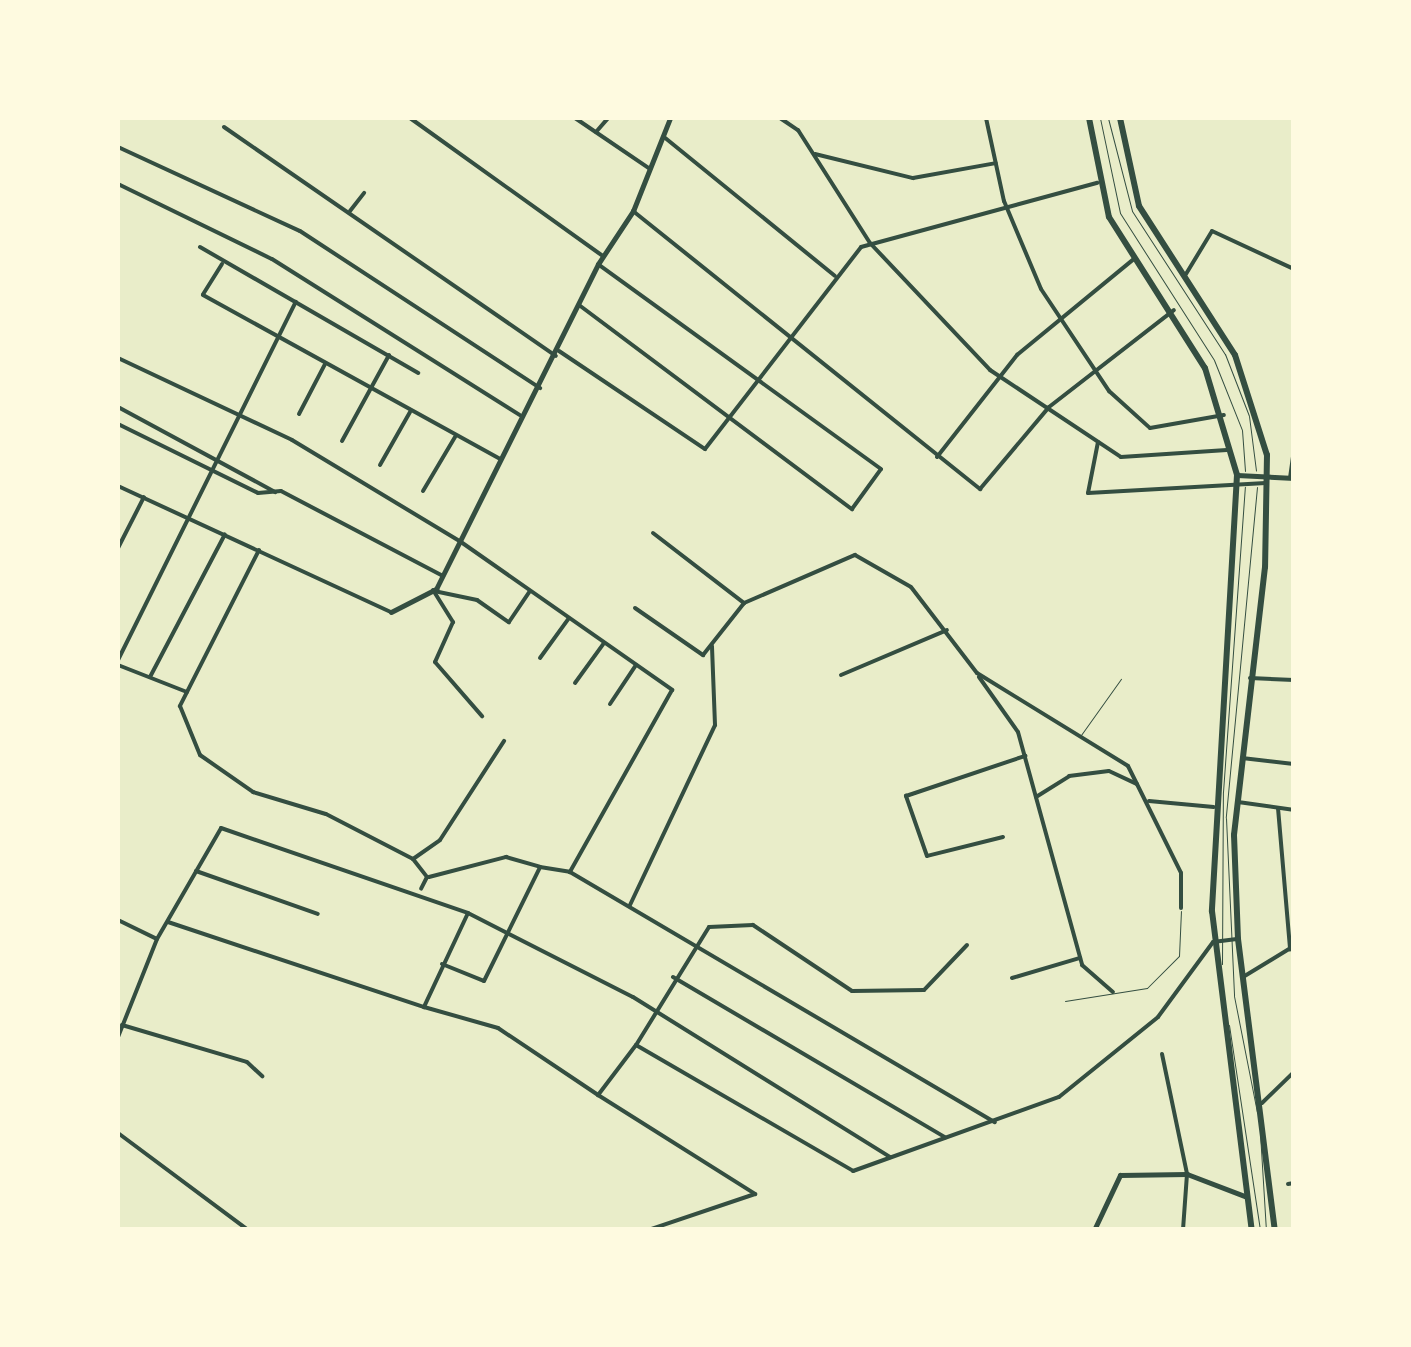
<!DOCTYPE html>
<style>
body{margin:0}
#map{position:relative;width:1411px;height:1347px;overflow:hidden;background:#e9edc9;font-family:Montserrat,sans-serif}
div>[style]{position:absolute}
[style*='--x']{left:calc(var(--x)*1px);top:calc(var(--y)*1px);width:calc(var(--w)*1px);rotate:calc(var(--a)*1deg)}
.service>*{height:1px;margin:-0.5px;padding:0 0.5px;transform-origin:0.5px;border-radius:0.5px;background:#344e41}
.minor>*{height:4px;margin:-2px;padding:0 2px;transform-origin:2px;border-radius:2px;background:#344e41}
.tertiary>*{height:5px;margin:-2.5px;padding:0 2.5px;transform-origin:2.5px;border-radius:2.5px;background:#344e41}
.primary>*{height:6px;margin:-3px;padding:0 3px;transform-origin:3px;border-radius:3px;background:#344e41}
span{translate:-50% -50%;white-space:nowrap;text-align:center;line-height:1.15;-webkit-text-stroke:9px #fefae0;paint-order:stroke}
.frame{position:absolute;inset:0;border:120px solid #fefae0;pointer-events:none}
</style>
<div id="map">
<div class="service">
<div style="--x:1100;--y:118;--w:97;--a:78.1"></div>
<div style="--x:1120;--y:213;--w:174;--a:57.4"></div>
<div style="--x:1214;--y:360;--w:75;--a:68.2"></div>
<div style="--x:1242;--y:430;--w:41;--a:85.8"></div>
<div style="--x:1108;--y:118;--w:96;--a:75.5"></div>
<div style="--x:1132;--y:211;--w:171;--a:57"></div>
<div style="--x:1225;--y:354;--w:66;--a:68.8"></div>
<div style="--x:1249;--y:416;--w:55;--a:82.7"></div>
<div style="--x:1257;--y:487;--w:332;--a:95.4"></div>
<div style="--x:1226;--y:818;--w:178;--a:87.4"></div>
<div style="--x:1234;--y:996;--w:118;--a:78.8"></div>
<div style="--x:1081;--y:735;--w:69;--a:-54.5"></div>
<div style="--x:1222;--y:964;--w:172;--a:-89.7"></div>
<div style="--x:1223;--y:792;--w:306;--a:-85.9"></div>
<div style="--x:1065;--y:1001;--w:83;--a:-9"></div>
<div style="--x:1147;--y:988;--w:45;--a:-45"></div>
<div style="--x:1179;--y:956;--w:45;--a:-87.5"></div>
<div style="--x:1229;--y:1025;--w:207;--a:81.4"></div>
<div style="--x:1260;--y:1133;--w:97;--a:86.5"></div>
</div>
<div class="minor">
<div style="--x:410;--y:118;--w:237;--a:35.6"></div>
<div style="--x:575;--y:118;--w:91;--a:34.2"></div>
<div style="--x:780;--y:118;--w:22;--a:34"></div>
<div style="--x:798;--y:130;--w:134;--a:57.5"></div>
<div style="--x:870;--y:243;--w:175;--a:46.6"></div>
<div style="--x:990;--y:370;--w:157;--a:33.6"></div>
<div style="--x:1121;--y:457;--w:106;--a:-3.8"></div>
<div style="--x:986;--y:118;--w:85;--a:77.8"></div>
<div style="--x:1004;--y:201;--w:95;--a:67.2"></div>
<div style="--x:1041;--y:289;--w:123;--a:56.3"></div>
<div style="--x:1109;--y:391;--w:55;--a:42.1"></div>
<div style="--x:1150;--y:428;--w:75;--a:-10"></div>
<div style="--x:224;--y:127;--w:403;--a:34.6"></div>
<div style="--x:596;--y:132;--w:18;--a:-49"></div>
<div style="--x:664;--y:137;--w:220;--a:39.1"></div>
<div style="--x:118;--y:147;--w:200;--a:24.8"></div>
<div style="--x:300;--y:231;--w:287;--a:33.2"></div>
<div style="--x:815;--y:154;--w:101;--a:13.8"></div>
<div style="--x:913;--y:178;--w:84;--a:-10.2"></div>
<div style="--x:118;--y:184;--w:171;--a:26"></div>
<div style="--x:272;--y:259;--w:293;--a:32.2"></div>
<div style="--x:350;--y:211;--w:23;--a:-52"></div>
<div style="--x:633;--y:211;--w:445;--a:38.7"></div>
<div style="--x:980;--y:489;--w:107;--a:-49.9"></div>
<div style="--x:1049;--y:407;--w:158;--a:-37.8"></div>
<div style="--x:200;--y:247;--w:252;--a:30"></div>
<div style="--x:222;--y:264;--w:36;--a:122"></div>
<div style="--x:203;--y:295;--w:339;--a:28.9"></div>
<div style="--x:1186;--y:274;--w:50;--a:-58.8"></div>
<div style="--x:1212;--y:231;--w:90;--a:24.9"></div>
<div style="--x:579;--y:305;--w:341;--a:36.8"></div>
<div style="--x:852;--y:509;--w:49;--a:-54.1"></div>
<div style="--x:881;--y:469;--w:349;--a:-144.1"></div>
<div style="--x:559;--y:351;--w:176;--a:33.9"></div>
<div style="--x:705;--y:449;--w:255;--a:-52.3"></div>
<div style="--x:861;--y:247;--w:245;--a:-15.2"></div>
<div style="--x:118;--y:358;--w:192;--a:25.2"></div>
<div style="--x:292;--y:440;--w:197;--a:31.1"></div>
<div style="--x:461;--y:542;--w:258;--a:35"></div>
<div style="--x:672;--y:690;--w:209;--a:119.3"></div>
<div style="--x:118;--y:407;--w:179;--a:28.4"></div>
<div style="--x:299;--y:414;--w:56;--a:-62.5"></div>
<div style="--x:118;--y:424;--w:156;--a:26.2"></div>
<div style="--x:258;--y:493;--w:23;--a:-5"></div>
<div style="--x:281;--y:491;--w:183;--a:27.7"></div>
<div style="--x:342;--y:441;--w:98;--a:-61.3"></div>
<div style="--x:1098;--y:442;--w:52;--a:101.1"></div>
<div style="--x:1088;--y:493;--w:178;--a:-3.2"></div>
<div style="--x:937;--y:457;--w:130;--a:-51.9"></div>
<div style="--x:1017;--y:355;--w:151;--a:-39.4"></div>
<div style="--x:380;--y:465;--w:61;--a:-60.5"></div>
<div style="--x:1290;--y:478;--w:29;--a:-82"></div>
<div style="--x:118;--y:486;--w:301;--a:24.8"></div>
<div style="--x:423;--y:491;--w:63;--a:-59.3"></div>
<div style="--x:653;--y:533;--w:115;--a:37.6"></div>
<div style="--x:744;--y:603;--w:121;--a:-23.4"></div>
<div style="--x:855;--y:555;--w:64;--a:29.7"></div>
<div style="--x:911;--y:587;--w:108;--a:52.5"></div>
<div style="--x:977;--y:673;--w:177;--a:31.6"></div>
<div style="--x:1128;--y:766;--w:119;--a:63.6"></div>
<div style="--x:1181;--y:873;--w:35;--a:90"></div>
<div style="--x:118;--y:548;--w:57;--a:-63"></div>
<div style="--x:259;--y:550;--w:175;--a:116.9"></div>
<div style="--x:180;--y:706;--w:53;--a:67.8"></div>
<div style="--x:200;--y:755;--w:65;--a:34.9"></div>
<div style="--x:253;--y:792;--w:76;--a:16.8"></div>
<div style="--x:326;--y:814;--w:98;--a:27.3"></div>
<div style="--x:413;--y:859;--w:23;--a:52"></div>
<div style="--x:427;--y:877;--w:13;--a:117"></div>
<div style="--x:433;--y:590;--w:38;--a:58"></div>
<div style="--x:453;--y:622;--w:44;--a:114.2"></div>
<div style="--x:435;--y:662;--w:72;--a:49"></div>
<div style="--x:434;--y:591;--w:44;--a:11.8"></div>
<div style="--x:477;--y:600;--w:39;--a:35"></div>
<div style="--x:509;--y:622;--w:37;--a:-56"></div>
<div style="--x:635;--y:608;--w:83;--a:34.7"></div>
<div style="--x:703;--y:655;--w:66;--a:-51.7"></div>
<div style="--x:540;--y:658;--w:49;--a:-54.1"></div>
<div style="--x:118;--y:660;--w:400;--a:-63.6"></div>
<div style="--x:118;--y:665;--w:74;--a:21.4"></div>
<div style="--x:841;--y:675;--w:115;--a:-23"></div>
<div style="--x:150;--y:677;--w:161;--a:-62.3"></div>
<div style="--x:979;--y:677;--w:67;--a:54.7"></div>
<div style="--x:1018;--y:732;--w:242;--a:74.6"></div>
<div style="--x:1082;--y:965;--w:41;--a:41.1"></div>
<div style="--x:1250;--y:678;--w:44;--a:2.6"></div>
<div style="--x:575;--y:683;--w:49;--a:-54.1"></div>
<div style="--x:610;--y:704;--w:47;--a:-56.3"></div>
<div style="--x:1242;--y:758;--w:52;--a:6.6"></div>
<div style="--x:1036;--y:797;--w:39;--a:-32"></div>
<div style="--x:1069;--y:776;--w:40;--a:-7.1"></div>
<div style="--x:1109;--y:771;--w:31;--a:25"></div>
<div style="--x:1149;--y:801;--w:65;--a:5.3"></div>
<div style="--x:1238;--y:802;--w:57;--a:8.1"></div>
<div style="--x:1278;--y:808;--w:142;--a:85.1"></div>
<div style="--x:1003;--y:837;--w:78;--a:166"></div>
<div style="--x:927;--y:856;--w:64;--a:-109.3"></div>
<div style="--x:906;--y:796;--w:126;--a:-18.6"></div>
<div style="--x:413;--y:859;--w:33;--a:-35"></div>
<div style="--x:440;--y:840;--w:118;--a:-57.1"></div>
<div style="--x:196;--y:871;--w:129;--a:19.4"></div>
<div style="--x:429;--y:877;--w:80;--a:-14.6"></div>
<div style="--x:506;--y:857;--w:35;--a:16"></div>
<div style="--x:630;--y:905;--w:199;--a:-64.7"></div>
<div style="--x:715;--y:725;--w:79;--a:-92.2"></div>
<div style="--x:468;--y:913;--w:104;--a:115.1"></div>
<div style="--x:424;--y:1007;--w:77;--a:15.8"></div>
<div style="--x:498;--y:1028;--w:120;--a:33.8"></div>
<div style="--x:118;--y:920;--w:43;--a:26"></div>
<div style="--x:168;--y:922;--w:270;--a:18.4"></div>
<div style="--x:967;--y:945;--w:62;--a:133.7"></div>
<div style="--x:924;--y:990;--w:72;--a:179.2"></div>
<div style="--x:852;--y:991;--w:119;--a:-146.3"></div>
<div style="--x:753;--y:925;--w:44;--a:177.4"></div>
<div style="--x:709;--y:927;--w:139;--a:121.7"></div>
<div style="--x:636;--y:1045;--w:251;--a:30.1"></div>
<div style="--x:853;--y:1171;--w:219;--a:-19.8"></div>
<div style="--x:1059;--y:1097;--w:127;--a:-38.9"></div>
<div style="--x:1158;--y:1017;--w:93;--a:-53.7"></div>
<div style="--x:1213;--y:942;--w:24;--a:-7"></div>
<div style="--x:442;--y:964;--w:45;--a:22"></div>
<div style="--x:484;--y:981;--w:127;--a:-63.8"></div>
<div style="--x:540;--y:867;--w:30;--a:9"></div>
<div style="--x:570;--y:872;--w:493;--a:30.5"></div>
<div style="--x:673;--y:977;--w:316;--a:30.5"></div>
<div style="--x:1243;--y:977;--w:60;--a:-31.3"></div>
<div style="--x:1012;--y:978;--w:71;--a:-16.4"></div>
<div style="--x:122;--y:1025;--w:130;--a:16.5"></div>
<div style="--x:247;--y:1062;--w:21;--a:43"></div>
<div style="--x:118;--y:1037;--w:105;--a:-68.3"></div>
<div style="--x:157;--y:939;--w:128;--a:-60"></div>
<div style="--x:221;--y:828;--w:261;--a:19"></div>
<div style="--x:468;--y:913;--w:185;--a:27"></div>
<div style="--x:633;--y:997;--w:303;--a:31.9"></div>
<div style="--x:636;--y:1045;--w:63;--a:127.2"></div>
<div style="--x:598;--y:1095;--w:186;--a:32.2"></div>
<div style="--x:755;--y:1194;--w:113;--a:161.4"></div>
<div style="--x:1162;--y:1054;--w:123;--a:78.2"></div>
<div style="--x:1187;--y:1174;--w:56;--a:94.1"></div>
<div style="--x:1262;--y:1103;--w:45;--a:-44.1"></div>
<div style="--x:118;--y:1133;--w:162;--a:36.7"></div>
<div style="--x:1288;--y:1184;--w:6;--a:-9"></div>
</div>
<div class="tertiary">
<div style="--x:1237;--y:475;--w:57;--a:3"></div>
<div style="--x:391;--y:612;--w:51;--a:-27.1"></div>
<div style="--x:436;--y:589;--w:363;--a:-63.5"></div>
<div style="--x:598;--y:264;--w:64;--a:-56.6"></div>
<div style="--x:633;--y:211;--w:100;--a:-68.3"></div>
<div style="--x:1094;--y:1230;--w:61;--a:-64.7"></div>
<div style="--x:1120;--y:1175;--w:67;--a:-0.9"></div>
<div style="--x:1187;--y:1174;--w:64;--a:21"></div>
</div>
<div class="primary">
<div style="--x:1089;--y:118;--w:101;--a:78.6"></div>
<div style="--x:1109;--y:217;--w:179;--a:57.6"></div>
<div style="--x:1205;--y:368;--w:112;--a:73.3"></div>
<div style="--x:1237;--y:475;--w:437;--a:93.3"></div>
<div style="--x:1212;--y:911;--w:321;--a:82.9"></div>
<div style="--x:1120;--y:118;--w:90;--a:77.8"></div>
<div style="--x:1139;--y:206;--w:177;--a:57.2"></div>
<div style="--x:1235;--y:355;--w:105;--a:72.3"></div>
<div style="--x:1267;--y:455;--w:112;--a:91"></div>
<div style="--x:1265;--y:567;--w:270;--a:96.6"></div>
<div style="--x:1234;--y:835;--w:104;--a:87.8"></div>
<div style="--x:1238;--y:939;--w:293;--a:82.8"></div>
</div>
<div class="frame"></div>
</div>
